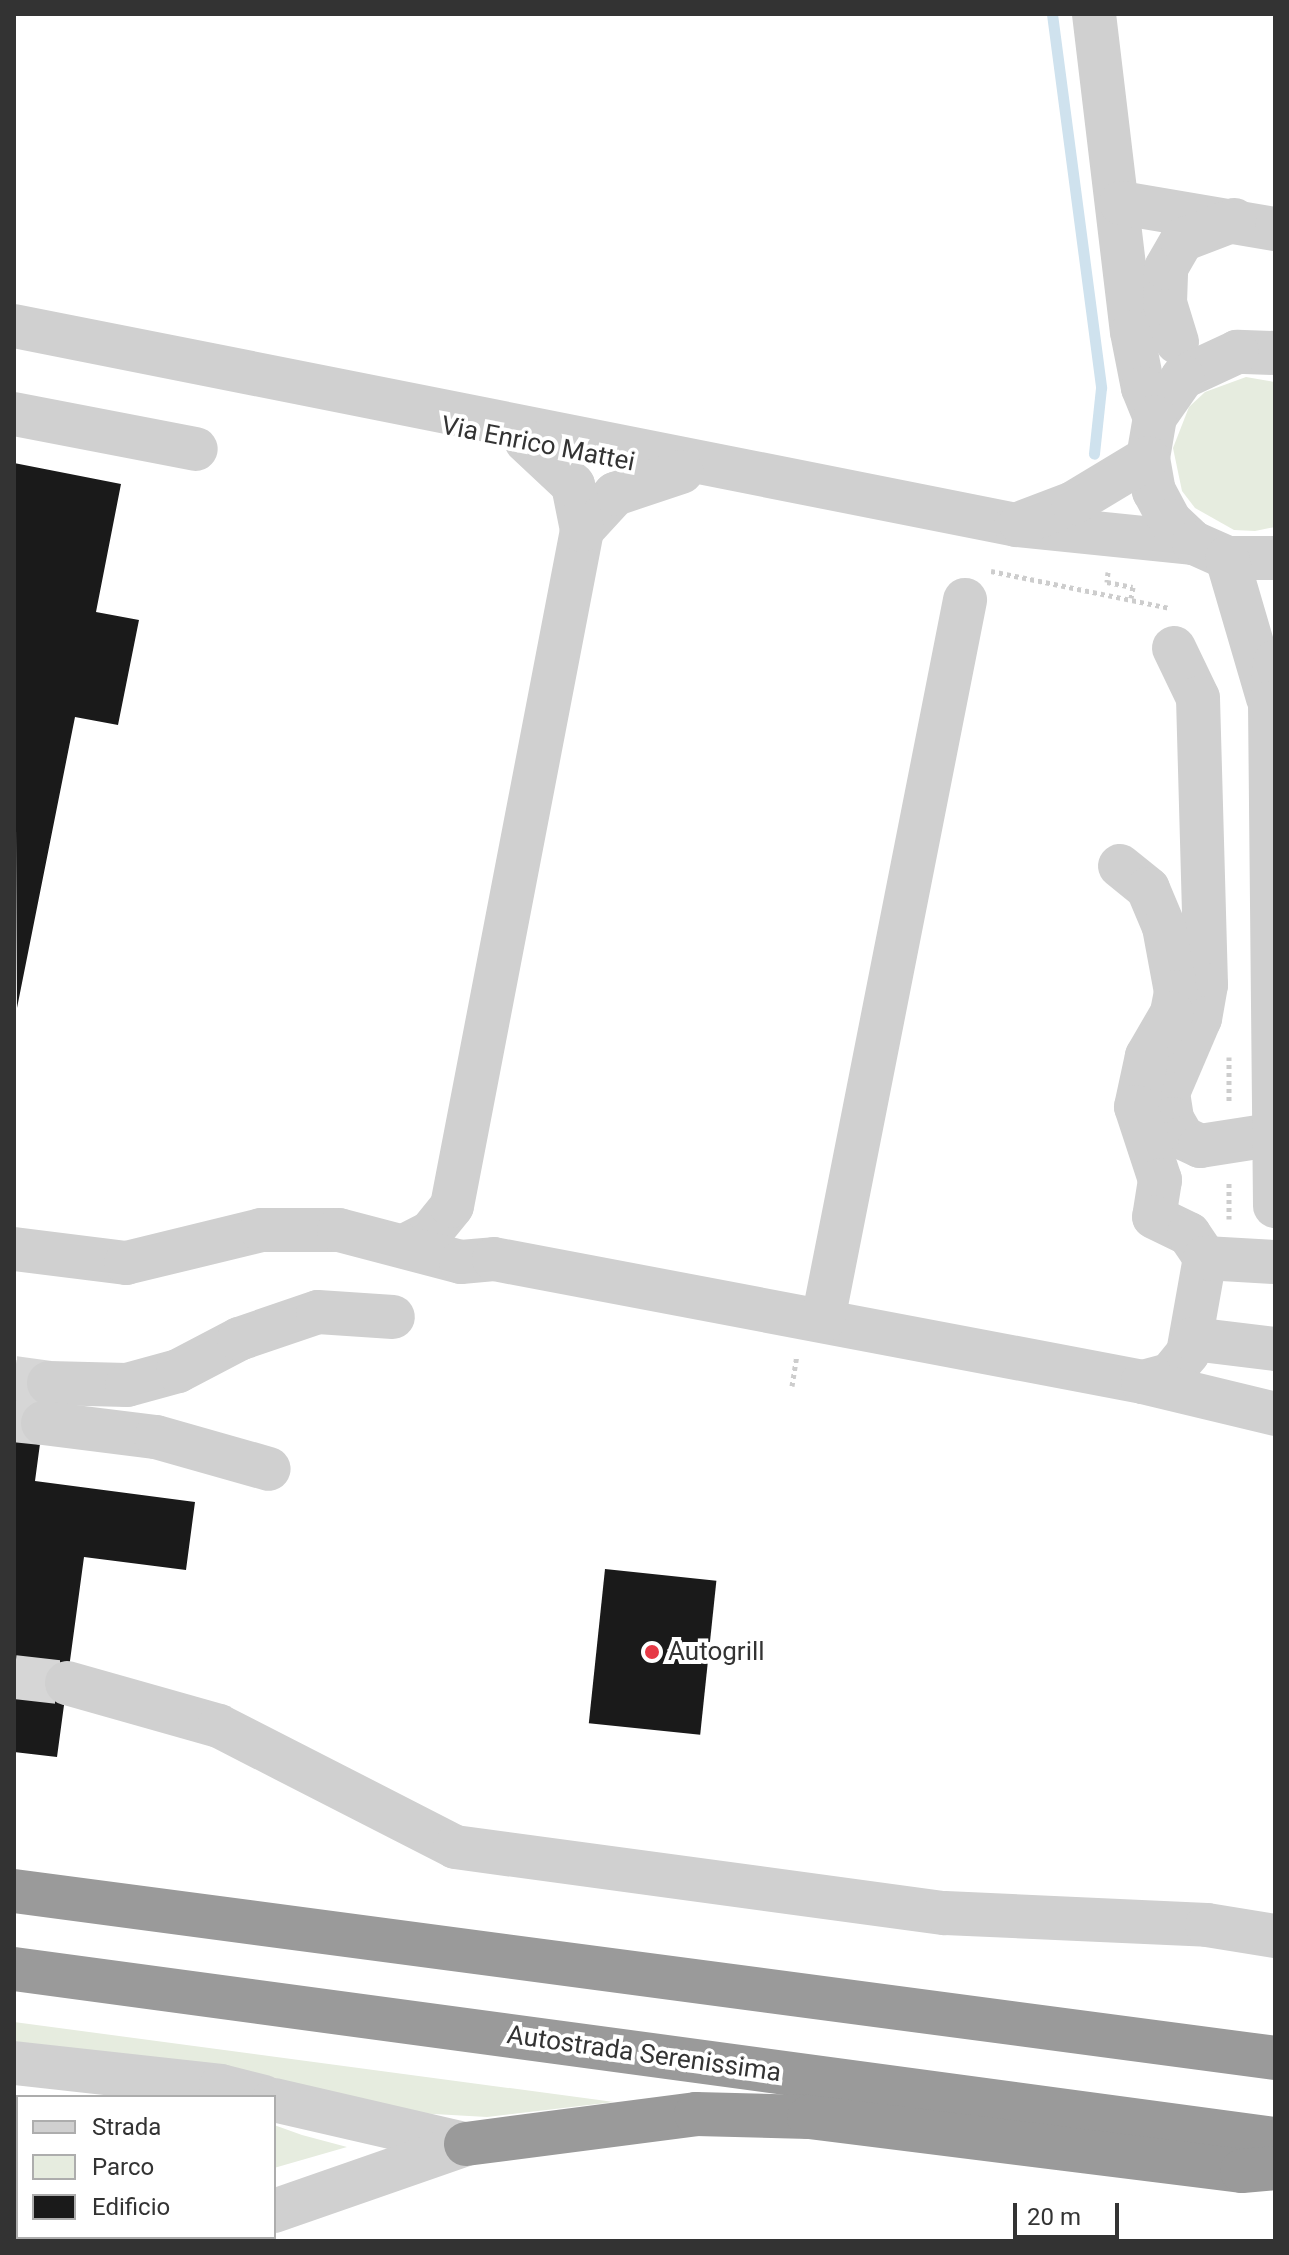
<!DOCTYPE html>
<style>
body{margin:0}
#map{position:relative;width:1289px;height:2255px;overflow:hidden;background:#fff;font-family:Roboto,sans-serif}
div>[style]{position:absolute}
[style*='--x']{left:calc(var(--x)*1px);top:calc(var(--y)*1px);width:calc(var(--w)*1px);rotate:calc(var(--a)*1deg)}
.green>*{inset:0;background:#e6ecdf}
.stream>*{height:11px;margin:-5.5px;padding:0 5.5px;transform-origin:5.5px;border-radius:5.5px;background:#cfe2ee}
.building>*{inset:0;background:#1a1a1a;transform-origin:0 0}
.minor-tunnel>*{height:44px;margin-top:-22px;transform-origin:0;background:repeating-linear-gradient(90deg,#d6d6d6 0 44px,transparent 0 66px)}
.path>*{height:5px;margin-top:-2.5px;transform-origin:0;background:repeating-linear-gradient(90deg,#cdcdcd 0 4px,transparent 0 8px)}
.minor>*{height:44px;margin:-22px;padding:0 22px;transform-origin:22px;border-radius:22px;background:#d0d0d0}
.highway>*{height:44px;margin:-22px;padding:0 22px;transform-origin:22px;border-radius:22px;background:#9a9a9a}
.dots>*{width:22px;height:22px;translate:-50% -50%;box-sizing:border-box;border:4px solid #fff;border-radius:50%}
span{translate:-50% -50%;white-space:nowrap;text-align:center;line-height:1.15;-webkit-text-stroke:8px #fff;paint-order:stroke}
.street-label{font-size:26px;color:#333}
.poi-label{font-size:26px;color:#333}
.left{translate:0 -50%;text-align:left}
.frame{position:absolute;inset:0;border:16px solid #333;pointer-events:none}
.legend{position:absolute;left:16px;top:2095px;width:260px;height:144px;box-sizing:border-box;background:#fff;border:2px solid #adadad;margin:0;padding:10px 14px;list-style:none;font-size:24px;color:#333}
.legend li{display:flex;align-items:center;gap:16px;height:40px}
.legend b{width:40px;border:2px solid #adadad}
.scale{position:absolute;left:1013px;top:2203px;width:106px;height:36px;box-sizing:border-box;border:4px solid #333;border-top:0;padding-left:10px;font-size:24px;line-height:28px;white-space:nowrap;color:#333;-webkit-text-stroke:6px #fff;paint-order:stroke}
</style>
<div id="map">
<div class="green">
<div style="clip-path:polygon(1246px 377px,1275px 382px,1275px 527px,1255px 531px,1234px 530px,1195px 508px,1182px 491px,1173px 448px,1189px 407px,1205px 392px)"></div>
<div style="clip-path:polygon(14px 2022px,614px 2102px,487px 2117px,398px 2112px,14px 2043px)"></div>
<div style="clip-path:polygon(274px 2125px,302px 2135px,347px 2147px,274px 2168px)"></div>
</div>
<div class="stream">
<div style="--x:1052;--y:14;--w:377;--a:82.5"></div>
<div style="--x:1101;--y:388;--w:66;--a:96.1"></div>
</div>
<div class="building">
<div style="clip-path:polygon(14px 463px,121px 484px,96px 612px,139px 620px,118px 725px,75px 717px,17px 1008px)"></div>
<div style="clip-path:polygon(14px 1364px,50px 1369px,35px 1481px,195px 1502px,186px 1570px,84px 1557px,57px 1757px,14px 1752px)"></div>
<div style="left:605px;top:1569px;width:112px;height:155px;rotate:6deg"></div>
<div style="left:14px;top:2129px;width:4px;height:104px"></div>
<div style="clip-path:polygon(73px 2237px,124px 2237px,124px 2241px)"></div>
</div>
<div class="minor-tunnel">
<div style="--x:14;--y:1378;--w:35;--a:8"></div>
<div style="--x:14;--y:1420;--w:29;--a:6"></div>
<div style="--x:14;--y:1677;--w:53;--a:6.5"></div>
</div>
<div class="path">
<div style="--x:991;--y:571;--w:182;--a:11.7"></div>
<div style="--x:1108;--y:572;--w:10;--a:96"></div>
<div style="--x:1107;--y:582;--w:26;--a:11"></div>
<div style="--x:1133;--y:587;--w:11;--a:100"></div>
<div style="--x:1229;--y:1057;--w:46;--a:90"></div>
<div style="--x:1229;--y:1219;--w:38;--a:-90"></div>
<div style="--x:792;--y:1386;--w:30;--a:-81"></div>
</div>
<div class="minor">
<div style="--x:1094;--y:14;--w:320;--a:83.2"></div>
<div style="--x:1132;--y:332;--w:57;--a:78.9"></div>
<div style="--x:1143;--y:388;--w:31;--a:68"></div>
<div style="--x:1121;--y:203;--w:156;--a:9.6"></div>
<div style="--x:14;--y:326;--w:1022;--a:11.23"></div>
<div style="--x:1016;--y:525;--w:179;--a:5.8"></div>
<div style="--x:1177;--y:342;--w:41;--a:-107.1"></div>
<div style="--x:1165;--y:303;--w:35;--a:-88"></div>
<div style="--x:1166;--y:268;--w:32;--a:-60"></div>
<div style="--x:1182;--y:240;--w:56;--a:-21"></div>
<div style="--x:1275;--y:353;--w:38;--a:-178"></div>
<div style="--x:1237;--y:352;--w:60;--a:155.2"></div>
<div style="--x:1183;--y:377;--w:49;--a:125"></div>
<div style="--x:1155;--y:417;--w:42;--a:99.7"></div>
<div style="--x:1148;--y:458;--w:34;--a:80"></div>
<div style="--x:1154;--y:491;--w:34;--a:62"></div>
<div style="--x:1170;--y:521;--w:33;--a:43"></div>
<div style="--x:1194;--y:543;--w:36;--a:24"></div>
<div style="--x:1227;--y:558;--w:48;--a:0"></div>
<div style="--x:14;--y:414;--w:185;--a:10.9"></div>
<div style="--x:1021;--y:523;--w:56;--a:-21"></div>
<div style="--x:1073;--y:503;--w:87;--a:-31"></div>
<div style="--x:582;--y:530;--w:49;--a:-47.5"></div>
<div style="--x:615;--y:494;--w:70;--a:-18.4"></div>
<div style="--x:1227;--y:558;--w:146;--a:73.7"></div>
<div style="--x:1174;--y:648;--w:55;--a:64.4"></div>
<div style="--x:1198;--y:698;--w:287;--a:88.4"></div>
<div style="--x:1206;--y:985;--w:34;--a:100"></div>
<div style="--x:1200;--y:1018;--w:82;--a:113.1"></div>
<div style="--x:1168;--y:1093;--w:26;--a:81"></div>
<div style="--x:1172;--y:1119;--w:22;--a:60"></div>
<div style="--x:1183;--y:1138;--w:19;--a:25"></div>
<div style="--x:1200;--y:1146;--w:72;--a:-8.8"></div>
<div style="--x:1275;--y:662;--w:41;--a:97"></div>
<div style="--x:1270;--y:703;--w:503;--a:89.43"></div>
<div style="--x:1120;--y:866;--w:36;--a:39"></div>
<div style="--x:1148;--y:889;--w:41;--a:67.2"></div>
<div style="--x:1164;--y:927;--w:66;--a:79.5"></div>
<div style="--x:1176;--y:992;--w:21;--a:101"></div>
<div style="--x:1172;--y:1013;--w:50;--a:120.2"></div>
<div style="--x:1147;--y:1056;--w:52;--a:102.2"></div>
<div style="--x:1136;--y:1107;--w:77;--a:71.8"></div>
<div style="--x:1160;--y:1180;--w:37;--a:99"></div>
<div style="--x:1154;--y:1217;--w:39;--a:26"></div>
<div style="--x:1189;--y:1234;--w:29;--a:56"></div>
<div style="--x:406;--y:1245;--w:28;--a:-27"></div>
<div style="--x:431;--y:1232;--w:33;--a:-51"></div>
<div style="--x:452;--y:1206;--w:688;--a:-79.11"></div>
<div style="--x:582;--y:530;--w:46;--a:-101.3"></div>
<div style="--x:573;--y:485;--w:64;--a:-136.9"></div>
<div style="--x:14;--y:1249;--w:113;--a:7.1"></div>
<div style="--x:126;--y:1263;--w:139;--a:-13.7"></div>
<div style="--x:261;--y:1230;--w:78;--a:0"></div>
<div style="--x:339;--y:1230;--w:126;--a:14.7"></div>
<div style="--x:461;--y:1262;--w:33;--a:-5"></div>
<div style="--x:494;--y:1259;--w:661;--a:10.73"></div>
<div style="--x:1143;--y:1382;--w:28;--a:-15"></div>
<div style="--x:1170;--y:1375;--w:28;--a:-51"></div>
<div style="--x:1188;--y:1353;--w:97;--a:-79.9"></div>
<div style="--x:1205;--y:1258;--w:70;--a:3.3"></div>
<div style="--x:823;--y:1320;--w:734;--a:-78.84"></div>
<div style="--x:1193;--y:1339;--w:83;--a:7"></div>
<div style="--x:1143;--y:1382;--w:136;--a:13.6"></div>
<div style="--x:49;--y:1383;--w:78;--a:1.5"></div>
<div style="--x:127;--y:1385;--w:53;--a:-15.4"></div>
<div style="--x:178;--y:1371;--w:69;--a:-27.7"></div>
<div style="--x:239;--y:1339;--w:83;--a:-18.9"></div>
<div style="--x:318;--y:1312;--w:75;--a:3.8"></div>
<div style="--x:43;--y:1423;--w:114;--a:7.1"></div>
<div style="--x:156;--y:1437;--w:117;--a:15.8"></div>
<div style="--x:67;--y:1683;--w:158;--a:15.8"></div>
<div style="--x:219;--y:1726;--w:265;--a:27.1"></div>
<div style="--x:455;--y:1847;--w:494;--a:7.7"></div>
<div style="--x:945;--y:1913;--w:262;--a:2.6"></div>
<div style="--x:1207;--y:1925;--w:69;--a:9.2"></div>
<div style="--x:14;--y:2063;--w:208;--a:6.3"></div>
<div style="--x:221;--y:2086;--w:44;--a:14.3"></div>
<div style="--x:274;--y:2100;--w:195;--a:13"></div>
<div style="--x:274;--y:2211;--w:203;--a:-19.2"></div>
<div style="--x:188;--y:2241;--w:12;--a:-20"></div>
</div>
<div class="highway">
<div style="--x:14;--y:1891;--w:1272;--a:7.54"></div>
<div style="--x:14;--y:1969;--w:1272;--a:7.68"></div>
<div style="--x:466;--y:2144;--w:232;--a:-7.4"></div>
<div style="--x:696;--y:2114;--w:113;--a:1.5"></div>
<div style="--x:809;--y:2117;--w:436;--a:7.1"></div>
<div style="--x:1242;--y:2171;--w:33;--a:-5"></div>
</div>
<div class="dots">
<div style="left:652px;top:1652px;background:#e63946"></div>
</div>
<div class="street-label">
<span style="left:538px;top:444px;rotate:11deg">Via Enrico Mattei</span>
<span style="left:644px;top:2054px;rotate:8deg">Autostrada Serenissima</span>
</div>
<div class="poi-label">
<span class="left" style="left:668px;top:1652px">Autogrill</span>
</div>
<div class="frame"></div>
<ul class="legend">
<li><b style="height:10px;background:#d0d0d0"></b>Strada</li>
<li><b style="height:22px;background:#e6ecdf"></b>Parco</li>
<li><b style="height:22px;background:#1a1a1a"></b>Edificio</li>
</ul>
<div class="scale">20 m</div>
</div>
